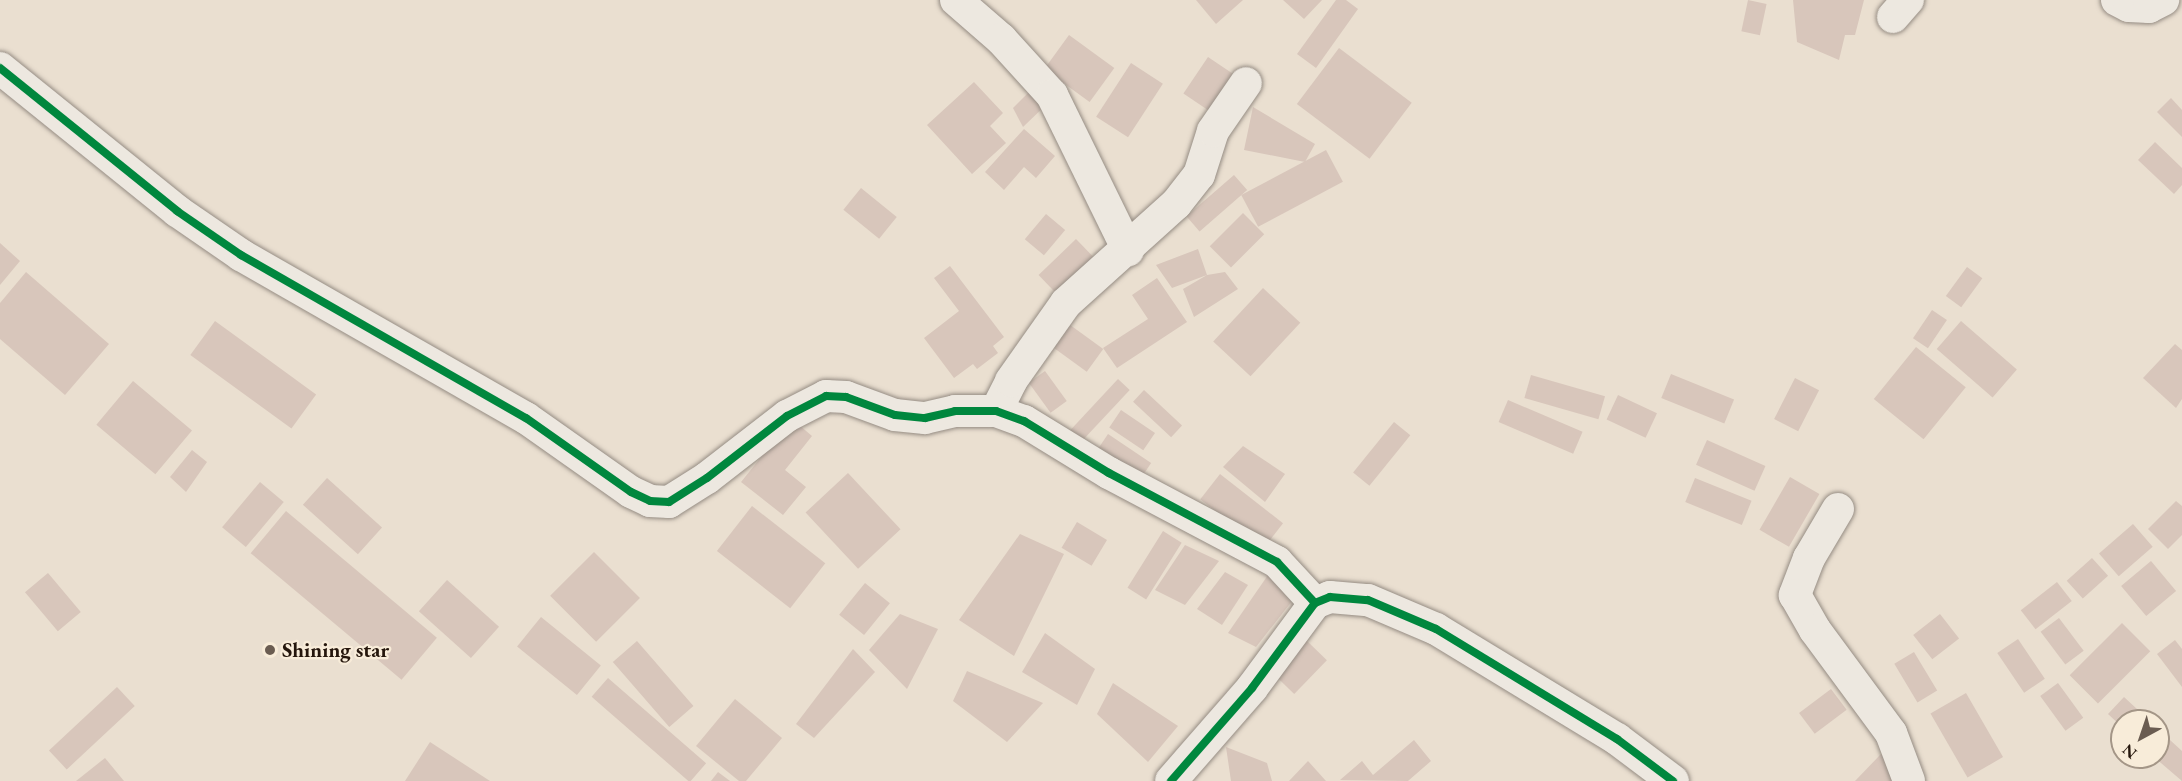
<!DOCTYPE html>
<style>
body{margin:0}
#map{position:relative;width:2182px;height:781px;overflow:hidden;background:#eadfd0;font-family:"EB Garamond",serif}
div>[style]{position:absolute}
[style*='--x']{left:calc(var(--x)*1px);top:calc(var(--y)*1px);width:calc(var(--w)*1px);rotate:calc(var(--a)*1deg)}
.building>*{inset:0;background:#d8c6bb;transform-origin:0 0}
.roads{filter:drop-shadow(0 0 2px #958c83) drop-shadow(0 0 2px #958c83)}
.minor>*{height:32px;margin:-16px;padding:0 16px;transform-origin:16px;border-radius:16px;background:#ede8e0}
.cycleway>*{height:8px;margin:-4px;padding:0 4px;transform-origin:4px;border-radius:4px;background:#00873e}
.dots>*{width:16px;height:16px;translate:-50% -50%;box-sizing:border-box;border:3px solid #f8ecd9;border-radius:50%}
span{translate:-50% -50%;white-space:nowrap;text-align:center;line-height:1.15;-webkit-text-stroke:4.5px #f8ecd9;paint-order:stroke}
.poi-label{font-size:21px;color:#25160c;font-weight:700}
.left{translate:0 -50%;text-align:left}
.north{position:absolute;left:2110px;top:709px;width:60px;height:60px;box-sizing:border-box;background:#f8ecd9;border:2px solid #a49687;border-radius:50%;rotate:220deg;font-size:16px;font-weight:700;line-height:24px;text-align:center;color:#25160c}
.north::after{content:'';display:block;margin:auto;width:21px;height:27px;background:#6a5c51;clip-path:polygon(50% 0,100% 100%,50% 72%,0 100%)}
</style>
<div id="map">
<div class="building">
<div style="clip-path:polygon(1196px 0,1243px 0,1216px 24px)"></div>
<div style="clip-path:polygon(1283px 0,1322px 0,1304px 19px)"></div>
<div style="clip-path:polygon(1336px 0,1346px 0,1358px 9px,1316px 68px,1297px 54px)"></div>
<div style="left:1748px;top:0;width:19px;height:32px;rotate:12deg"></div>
<div style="clip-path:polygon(1793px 0,1864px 0,1855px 35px,1845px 35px,1839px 60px,1797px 42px)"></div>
<div style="left:1069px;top:35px;width:56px;height:42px;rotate:36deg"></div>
<div style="left:1339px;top:48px;width:91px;height:70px;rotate:37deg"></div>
<div style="left:1208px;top:57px;width:30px;height:44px;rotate:34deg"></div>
<div style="left:1131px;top:63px;width:38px;height:64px;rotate:33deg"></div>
<div style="clip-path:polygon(974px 82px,1003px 113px,990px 126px,1006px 143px,972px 174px,927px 125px)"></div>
<div style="clip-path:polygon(1036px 85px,1048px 103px,1023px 127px,1013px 108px)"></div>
<div style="clip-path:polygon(2171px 98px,2182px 110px,2182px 137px,2157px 112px)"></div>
<div style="clip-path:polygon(1253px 107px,1315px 144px,1305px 162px,1244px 150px)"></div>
<div style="clip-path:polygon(1024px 129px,1055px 156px,1036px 178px,1024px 167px,1004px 190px,985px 172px)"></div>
<div style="clip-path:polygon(2155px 142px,2182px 168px,2182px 185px,2174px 194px,2138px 160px)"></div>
<div style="left:1326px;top:150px;width:36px;height:96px;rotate:62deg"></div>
<div style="left:1234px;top:175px;width:20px;height:63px;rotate:49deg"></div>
<div style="left:861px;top:188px;width:46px;height:28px;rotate:39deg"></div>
<div style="left:1243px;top:213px;width:30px;height:47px;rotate:45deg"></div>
<div style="left:1046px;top:214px;width:25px;height:33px;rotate:40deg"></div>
<div style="left:1076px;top:239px;width:28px;height:52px;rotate:46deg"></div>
<div style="clip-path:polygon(0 243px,20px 261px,0 285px)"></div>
<div style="clip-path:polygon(1198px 249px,1207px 275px,1225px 272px,1238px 289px,1194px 317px,1183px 289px,1207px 275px,1172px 288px,1156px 265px)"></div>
<div style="clip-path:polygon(950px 266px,1004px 337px,993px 346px,998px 353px,977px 369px,973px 364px,954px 378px,924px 338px,959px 311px,934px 278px)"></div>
<div style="left:1967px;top:267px;width:19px;height:36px;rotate:36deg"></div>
<div style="clip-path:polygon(26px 272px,109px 344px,65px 395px,0 339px,0 303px)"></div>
<div style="clip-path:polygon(1157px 278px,1187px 322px,1117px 368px,1103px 348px,1148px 319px,1132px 295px)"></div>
<div style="left:1263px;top:288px;width:51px;height:73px;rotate:43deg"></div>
<div style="left:1932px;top:310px;width:18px;height:34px;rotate:34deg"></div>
<div style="left:215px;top:321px;width:125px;height:42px;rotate:36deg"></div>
<div style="left:1961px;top:321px;width:74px;height:37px;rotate:41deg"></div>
<div style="left:1066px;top:322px;width:46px;height:28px;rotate:36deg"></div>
<div style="clip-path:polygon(2175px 344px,2182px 350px,2182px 399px,2176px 408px,2143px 378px)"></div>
<div style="left:1916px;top:347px;width:64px;height:67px;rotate:39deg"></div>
<div style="left:1045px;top:371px;width:37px;height:20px;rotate:54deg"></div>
<div style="left:1671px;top:374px;width:68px;height:26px;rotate:22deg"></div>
<div style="left:1531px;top:375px;width:77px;height:24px;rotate:16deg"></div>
<div style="left:1795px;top:378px;width:27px;height:46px;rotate:27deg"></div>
<div style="left:1118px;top:379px;width:16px;height:71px;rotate:43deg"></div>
<div style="left:133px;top:381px;width:77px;height:57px;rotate:40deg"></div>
<div style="left:1144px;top:390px;width:52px;height:16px;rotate:43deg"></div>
<div style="left:1618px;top:395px;width:43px;height:27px;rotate:25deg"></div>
<div style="left:1508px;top:400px;width:81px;height:24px;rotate:23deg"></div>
<div style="left:1121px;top:410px;width:41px;height:21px;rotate:34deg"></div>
<div style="clip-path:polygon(792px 419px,812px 436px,785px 470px,806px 487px,783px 515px,741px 482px)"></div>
<div style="left:1394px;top:422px;width:21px;height:65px;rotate:39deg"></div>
<div style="left:1108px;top:434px;width:52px;height:18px;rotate:34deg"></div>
<div style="left:1707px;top:440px;width:64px;height:27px;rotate:24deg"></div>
<div style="clip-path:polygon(1243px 446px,1285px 474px,1265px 502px,1223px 467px)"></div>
<div style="clip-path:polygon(192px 450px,207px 462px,186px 492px,170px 477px)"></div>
<div style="left:848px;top:473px;width:77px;height:58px;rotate:47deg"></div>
<div style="left:1220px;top:474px;width:80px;height:32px;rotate:38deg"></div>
<div style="left:1790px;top:477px;width:34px;height:61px;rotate:30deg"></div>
<div style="left:327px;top:478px;width:74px;height:36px;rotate:42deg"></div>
<div style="left:1695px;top:478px;width:61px;height:26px;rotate:22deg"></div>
<div style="left:260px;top:482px;width:31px;height:59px;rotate:40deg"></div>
<div style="clip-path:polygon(2176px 501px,2182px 506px,2182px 535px,2168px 549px,2148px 529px)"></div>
<div style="left:752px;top:506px;width:93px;height:57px;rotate:38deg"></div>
<div style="left:286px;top:511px;width:197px;height:55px;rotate:40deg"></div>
<div style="left:1077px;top:522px;width:35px;height:30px;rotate:31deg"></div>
<div style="left:2133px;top:524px;width:30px;height:45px;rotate:49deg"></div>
<div style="left:1163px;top:531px;width:22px;height:67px;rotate:32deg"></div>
<div style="clip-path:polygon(1020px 534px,1064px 554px,1014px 656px,959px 620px)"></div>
<div style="clip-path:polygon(1185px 545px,1219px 561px,1185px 605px,1155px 590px)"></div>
<div style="left:594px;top:552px;width:65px;height:62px;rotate:45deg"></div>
<div style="left:2092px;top:558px;width:24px;height:34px;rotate:48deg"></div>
<div style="left:2151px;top:561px;width:39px;height:39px;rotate:50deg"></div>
<div style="clip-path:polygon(1225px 572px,1248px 585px,1222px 625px,1197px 609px)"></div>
<div style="left:48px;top:573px;width:51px;height:30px;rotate:50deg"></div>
<div style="clip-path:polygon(1268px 575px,1296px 596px,1256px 647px,1228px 633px)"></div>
<div style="left:447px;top:580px;width:70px;height:42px;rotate:42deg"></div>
<div style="left:2057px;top:582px;width:24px;height:46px;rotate:52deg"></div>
<div style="left:865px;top:583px;width:32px;height:41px;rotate:39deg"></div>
<div style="clip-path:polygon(900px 614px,938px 629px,907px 689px,869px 650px)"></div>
<div style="left:1940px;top:614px;width:31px;height:34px;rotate:52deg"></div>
<div style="left:541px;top:617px;width:77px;height:38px;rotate:39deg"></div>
<div style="left:2059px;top:618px;width:41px;height:23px;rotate:53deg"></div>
<div style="left:2122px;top:623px;width:40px;height:74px;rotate:45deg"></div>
<div style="clip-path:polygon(1045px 633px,1095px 669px,1077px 705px,1022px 672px)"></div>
<div style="left:2018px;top:639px;width:48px;height:25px;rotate:56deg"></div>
<div style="left:1306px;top:640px;width:29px;height:47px;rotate:44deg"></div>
<div style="clip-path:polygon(2175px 640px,2182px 649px,2182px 687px,2157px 654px)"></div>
<div style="left:637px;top:641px;width:86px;height:32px;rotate:49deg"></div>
<div style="clip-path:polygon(853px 649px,875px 672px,814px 738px,796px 724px)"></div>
<div style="left:1914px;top:652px;width:45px;height:23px;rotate:59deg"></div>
<div style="clip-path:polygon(967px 671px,1043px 703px,1007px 742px,953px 701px)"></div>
<div style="left:608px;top:678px;width:130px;height:25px;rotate:41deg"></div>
<div style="clip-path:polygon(1113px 683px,1178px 726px,1148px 762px,1097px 714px)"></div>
<div style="left:2058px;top:683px;width:43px;height:22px;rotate:54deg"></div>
<div style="left:117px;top:687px;width:26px;height:93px;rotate:47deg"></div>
<div style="left:1831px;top:689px;width:26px;height:40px;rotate:53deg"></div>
<div style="left:1966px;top:693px;width:74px;height:41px;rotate:60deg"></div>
<div style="clip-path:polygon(2124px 697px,2150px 721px,2122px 721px,2122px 727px,2108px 714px)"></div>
<div style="clip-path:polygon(735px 699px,782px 738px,746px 781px,739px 781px,696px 746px)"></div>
<div style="clip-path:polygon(2158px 729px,2182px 751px,2182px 781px,2154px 757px,2158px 757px)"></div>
<div style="clip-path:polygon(1414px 740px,1431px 761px,1408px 781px,1340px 780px,1362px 761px,1373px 775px)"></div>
<div style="clip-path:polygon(430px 742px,490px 781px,405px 781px)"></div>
<div style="clip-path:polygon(1226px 747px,1267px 763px,1272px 781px,1231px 781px)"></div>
<div style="clip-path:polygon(1881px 754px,1900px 774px,1892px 781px,1855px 781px)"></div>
<div style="clip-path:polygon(105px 758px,124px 781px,76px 781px)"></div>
<div style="clip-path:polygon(1308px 761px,1326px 781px,1289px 781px)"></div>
<div style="clip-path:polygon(718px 772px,730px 781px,711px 781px)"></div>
</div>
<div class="roads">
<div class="minor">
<div style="--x:956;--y:0;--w:60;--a:40.9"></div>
<div style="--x:1001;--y:39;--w:76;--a:47.7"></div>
<div style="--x:1052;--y:95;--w:173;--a:63.9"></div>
<div style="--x:2117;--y:0;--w:13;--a:27"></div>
<div style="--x:2129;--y:6;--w:20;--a:3"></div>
<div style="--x:2149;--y:7;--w:16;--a:-27"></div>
<div style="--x:1893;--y:17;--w:23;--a:-49"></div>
<div style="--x:0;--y:68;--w:228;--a:38.9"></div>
<div style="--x:177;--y:211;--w:78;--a:34.5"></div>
<div style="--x:241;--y:255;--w:328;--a:29.8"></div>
<div style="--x:526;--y:418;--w:128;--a:35.2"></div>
<div style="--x:631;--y:492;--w:21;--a:25"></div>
<div style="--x:650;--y:501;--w:19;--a:3"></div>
<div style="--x:669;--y:502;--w:45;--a:-32.3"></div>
<div style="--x:707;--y:478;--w:101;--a:-37.8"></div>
<div style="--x:787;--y:416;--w:44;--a:-27.1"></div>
<div style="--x:826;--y:396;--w:20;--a:3"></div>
<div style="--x:846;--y:397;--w:52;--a:20.2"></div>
<div style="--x:895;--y:415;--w:30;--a:6"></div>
<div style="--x:925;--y:418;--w:31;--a:-13"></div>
<div style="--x:955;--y:411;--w:41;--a:0"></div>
<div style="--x:996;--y:411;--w:30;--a:20"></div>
<div style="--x:1024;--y:421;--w:100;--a:31.5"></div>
<div style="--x:1109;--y:473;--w:190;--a:27.9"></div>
<div style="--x:1277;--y:562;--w:56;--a:47.2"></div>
<div style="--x:996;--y:411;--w:34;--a:-63"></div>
<div style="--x:1011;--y:381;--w:95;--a:-54.8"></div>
<div style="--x:1066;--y:303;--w:148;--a:-42"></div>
<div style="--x:1176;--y:204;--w:37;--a:-52"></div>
<div style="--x:1199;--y:175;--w:46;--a:-72.3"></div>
<div style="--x:1213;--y:131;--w:58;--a:-55.5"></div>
<div style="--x:1838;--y:509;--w:57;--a:120.6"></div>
<div style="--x:1809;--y:558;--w:40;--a:111"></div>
<div style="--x:1795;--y:595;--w:40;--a:60.3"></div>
<div style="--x:1815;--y:630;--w:128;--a:53.6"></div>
<div style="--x:1891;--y:733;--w:51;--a:69.4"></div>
<div style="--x:1171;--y:781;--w:123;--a:-48.9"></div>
<div style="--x:1252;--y:688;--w:106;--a:-53.5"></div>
<div style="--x:1315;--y:603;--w:16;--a:-22"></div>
<div style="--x:1330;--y:597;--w:38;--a:5"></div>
<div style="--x:1368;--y:600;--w:74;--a:23.1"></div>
<div style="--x:1436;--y:629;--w:212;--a:31.3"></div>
<div style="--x:1617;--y:739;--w:70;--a:36.9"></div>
</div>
</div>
<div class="cycleway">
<div style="--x:0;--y:68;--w:228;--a:38.9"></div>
<div style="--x:177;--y:211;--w:78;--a:34.5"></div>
<div style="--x:241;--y:255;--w:328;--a:29.8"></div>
<div style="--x:526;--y:418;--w:128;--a:35.2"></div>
<div style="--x:631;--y:492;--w:21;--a:25"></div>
<div style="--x:650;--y:501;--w:19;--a:3"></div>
<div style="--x:669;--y:502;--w:45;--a:-32.3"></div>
<div style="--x:707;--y:478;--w:101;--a:-37.8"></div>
<div style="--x:787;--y:416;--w:44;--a:-27.1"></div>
<div style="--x:826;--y:396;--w:20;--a:3"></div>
<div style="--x:846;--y:397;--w:52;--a:20.2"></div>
<div style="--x:895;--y:415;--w:30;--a:6"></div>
<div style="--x:925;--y:418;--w:31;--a:-13"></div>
<div style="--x:955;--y:411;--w:41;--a:0"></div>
<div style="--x:996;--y:411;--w:30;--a:20"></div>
<div style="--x:1024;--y:421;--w:100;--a:31.5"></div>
<div style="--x:1109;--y:473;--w:190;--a:27.9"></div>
<div style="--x:1277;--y:562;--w:56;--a:47.2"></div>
<div style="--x:1171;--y:781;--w:123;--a:-48.9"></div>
<div style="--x:1252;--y:688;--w:106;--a:-53.5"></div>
<div style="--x:1315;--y:603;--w:16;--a:-22"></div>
<div style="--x:1330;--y:597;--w:38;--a:5"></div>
<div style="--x:1368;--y:600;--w:74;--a:23.1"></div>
<div style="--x:1436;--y:629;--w:212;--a:31.3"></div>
<div style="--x:1617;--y:739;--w:70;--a:36.9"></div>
</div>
<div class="dots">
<div style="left:270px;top:650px;background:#6a5c51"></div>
</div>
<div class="poi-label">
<span class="left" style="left:282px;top:650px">Shining star</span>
</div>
<div class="north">N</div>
</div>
